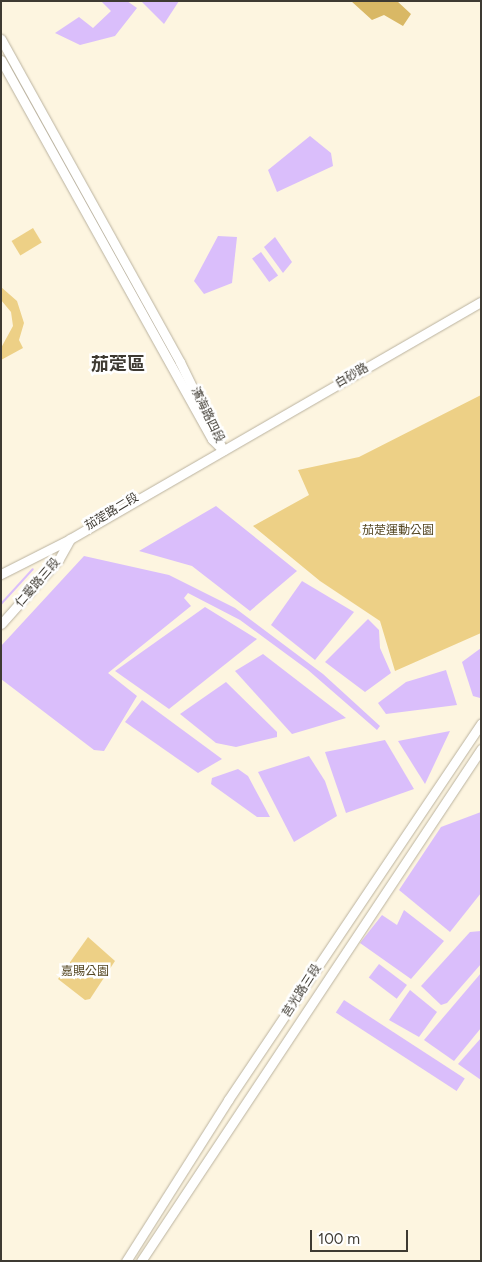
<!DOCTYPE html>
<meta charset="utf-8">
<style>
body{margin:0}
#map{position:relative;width:482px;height:1262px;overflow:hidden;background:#fdf5e0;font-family:Figtree,"Noto Sans TC",sans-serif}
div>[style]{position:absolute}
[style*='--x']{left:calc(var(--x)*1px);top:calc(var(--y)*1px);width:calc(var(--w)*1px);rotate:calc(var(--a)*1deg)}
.green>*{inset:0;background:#edd086;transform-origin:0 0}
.forest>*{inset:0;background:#d9b865}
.water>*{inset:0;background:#dabefb;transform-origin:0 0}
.stream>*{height:2px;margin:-1px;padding:0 1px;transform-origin:1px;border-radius:1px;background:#dabefb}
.roads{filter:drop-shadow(0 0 1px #bab29f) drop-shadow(0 0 1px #bab29f)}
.tertiary>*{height:9px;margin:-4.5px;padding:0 4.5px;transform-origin:4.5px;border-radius:4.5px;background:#fff}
span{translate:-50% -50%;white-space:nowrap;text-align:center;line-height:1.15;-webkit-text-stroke:5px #fff;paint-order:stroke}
.street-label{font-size:12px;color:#3e3a32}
.park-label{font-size:12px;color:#544622}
.district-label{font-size:18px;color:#3e3a32;font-weight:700}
.frame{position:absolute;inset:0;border:2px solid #3e3a32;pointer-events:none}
.scale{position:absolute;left:310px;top:1230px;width:98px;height:22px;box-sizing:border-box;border:2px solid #3e3a32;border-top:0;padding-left:6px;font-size:15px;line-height:18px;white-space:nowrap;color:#3e3a32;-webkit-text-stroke:4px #fff;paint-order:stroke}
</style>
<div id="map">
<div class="green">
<div style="left:33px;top:228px;width:17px;height:25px;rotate:59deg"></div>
<div style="clip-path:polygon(1px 287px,17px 301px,24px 323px,19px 340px,23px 348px,1px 360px,1px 348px,13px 326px,11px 312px,1px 300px)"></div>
<div style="clip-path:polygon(481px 395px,481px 633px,395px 671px,380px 621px,320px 581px,253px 526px,309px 495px,298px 470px,359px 457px)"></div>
<div style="clip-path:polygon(88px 937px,115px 961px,90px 999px,85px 1000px,58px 979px)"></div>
</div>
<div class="forest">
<div style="clip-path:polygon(351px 1px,397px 1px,411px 14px,403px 26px,384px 15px,372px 20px)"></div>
</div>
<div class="water">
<div style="clip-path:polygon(101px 1px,127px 1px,137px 8px,115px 36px,80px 45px,55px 33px,79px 17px,93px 28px,111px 11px)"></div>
<div style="clip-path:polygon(141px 1px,179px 1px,164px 24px)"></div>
<div style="clip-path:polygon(310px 136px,331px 153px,333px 166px,277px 192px,268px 170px)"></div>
<div style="clip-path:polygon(218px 236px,237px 237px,232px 283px,204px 294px,194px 281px)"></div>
<div style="clip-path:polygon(275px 237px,292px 262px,283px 273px,264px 247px)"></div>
<div style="left:261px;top:252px;width:29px;height:11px;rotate:54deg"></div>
<div style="clip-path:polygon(216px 506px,297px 571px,250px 611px,192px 566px,139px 551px)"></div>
<div style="clip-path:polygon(84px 556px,169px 575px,235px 608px,323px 674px,380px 726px,377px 730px,308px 670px,240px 620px,188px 593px,184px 598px,191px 606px,108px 673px,137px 696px,104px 751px,94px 750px,1px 679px,1px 646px)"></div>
<div style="clip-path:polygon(302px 581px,354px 612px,315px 660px,271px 625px)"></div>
<div style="clip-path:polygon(205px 607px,257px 639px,169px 709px,115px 671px)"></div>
<div style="clip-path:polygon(368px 619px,379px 630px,380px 648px,391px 673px,365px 692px,325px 662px)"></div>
<div style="clip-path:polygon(481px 648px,481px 697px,480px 698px,473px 696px,462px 662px)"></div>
<div style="clip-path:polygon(263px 654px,346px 718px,292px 734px,235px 671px)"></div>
<div style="clip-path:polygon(446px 670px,457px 705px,386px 714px,378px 703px,406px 682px)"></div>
<div style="clip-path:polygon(226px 682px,277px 732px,277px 737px,236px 747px,216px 743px,180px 714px)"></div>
<div style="clip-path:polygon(142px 700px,222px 759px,198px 773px,125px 722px)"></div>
<div style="clip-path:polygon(450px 731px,425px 784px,398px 741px)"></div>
<div style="clip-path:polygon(385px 740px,414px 789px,346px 813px,325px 752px)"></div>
<div style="clip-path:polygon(309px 756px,325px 781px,337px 816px,294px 842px,258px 772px)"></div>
<div style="clip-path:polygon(238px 769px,248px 776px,270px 817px,257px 817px,211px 784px,212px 778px)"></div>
<div style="clip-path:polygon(481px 812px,481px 893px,450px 932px,399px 890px,441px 827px)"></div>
<div style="clip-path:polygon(404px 910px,444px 941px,411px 979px,360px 943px,382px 915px,397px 925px)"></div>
<div style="clip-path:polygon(481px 931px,481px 964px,447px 1003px,441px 1005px,421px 986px,470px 932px)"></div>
<div style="left:379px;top:964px;width:35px;height:17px;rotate:37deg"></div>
<div style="clip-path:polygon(481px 973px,481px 1028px,454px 1061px,424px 1040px)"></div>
<div style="clip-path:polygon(410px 990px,437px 1012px,419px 1037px,389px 1020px)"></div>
<div style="left:344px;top:1000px;width:144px;height:15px;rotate:33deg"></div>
<div style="clip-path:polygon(481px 1038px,481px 1080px,458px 1064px)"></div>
</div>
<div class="stream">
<div style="--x:1;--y:604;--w:47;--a:-47.6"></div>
</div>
<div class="roads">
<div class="tertiary">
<div style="--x:1;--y:39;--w:369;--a:61"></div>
<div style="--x:180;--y:362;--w:98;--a:64"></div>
<div style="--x:1;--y:60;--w:434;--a:60.9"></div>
<div style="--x:212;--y:439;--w:16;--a:45"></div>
<div style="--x:1;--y:574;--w:77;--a:-26.9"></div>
<div style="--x:70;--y:539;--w:474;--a:-30"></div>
<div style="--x:1;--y:624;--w:87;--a:-48.3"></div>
<div style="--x:59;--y:559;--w:23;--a:-61"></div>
<div style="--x:126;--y:1261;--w:191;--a:-57.6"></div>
<div style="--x:228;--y:1100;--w:454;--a:-56.1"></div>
<div style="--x:141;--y:1261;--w:615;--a:-56.41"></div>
</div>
</div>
<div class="street-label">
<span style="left:352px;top:376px;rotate:-30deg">白砂路</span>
<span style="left:207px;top:415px;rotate:64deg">濱海路四段</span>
<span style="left:112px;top:512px;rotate:-31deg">茄萣路二段</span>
<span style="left:38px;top:583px;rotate:-49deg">仁愛路三段</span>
<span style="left:302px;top:991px;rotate:-57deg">莒光路三段</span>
</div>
<div class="park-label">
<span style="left:398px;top:531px">茄萣運動公園</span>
<span style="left:85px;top:972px">嘉賜公園</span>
</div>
<div class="district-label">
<span style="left:118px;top:364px">茄萣區</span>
</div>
<div class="frame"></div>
<div class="scale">100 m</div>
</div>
